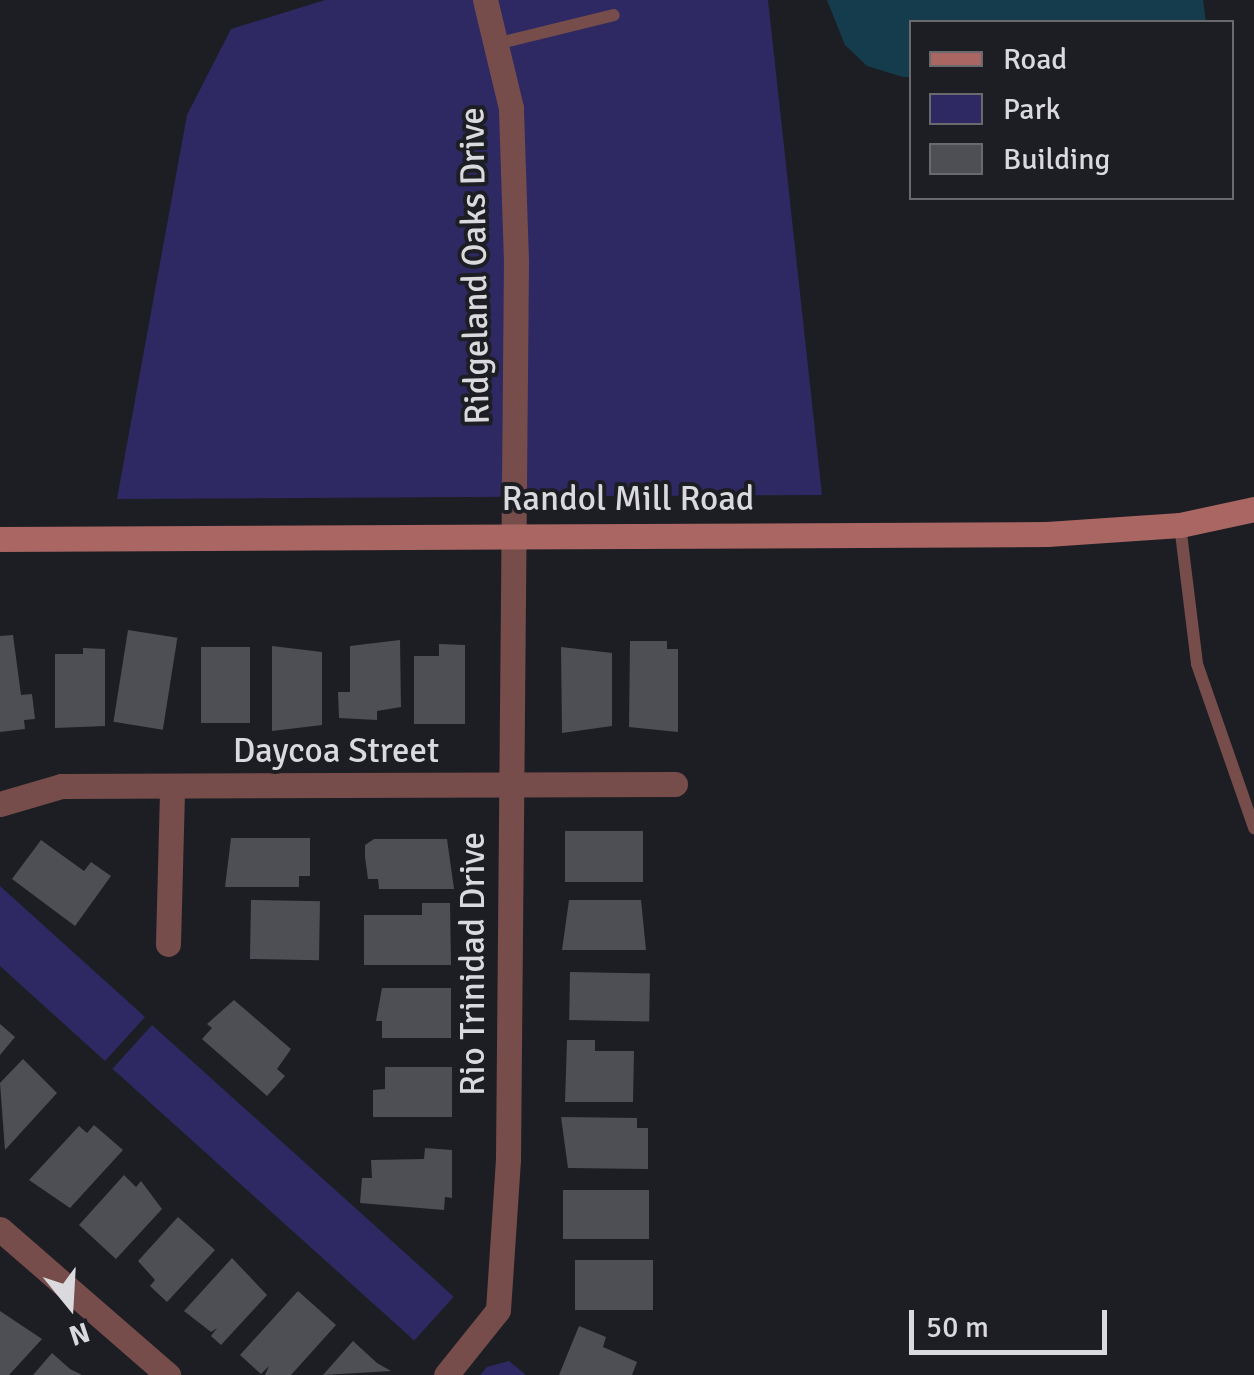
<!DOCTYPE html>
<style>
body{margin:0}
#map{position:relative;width:1254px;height:1375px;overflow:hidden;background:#1d1e23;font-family:Signika,sans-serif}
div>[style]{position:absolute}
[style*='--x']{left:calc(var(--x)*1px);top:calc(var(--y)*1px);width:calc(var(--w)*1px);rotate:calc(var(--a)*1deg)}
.green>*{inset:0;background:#2f2963;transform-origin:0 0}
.water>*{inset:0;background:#153c4c}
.building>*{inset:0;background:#4e4f55;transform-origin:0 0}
.service>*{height:12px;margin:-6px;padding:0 6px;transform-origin:6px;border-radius:6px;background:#774d4b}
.minor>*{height:25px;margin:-12.5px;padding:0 12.5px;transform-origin:12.5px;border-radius:12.5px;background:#774d4b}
.secondary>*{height:25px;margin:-12.5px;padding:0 12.5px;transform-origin:12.5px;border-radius:12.5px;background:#a96663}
span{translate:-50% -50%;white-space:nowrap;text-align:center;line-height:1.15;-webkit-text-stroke:8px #1d1e23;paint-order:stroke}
.street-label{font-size:35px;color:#dadade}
.legend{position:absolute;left:909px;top:20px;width:325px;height:180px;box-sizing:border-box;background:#1d1e23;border:2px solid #69696e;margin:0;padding:12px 18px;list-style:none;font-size:30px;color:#dadade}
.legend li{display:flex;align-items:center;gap:20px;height:50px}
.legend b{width:50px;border:2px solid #69696e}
.north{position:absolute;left:20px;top:1255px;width:100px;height:100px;-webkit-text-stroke:8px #1d1e23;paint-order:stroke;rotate:162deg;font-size:28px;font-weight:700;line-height:40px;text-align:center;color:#dadade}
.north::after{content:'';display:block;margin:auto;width:35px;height:45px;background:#dadade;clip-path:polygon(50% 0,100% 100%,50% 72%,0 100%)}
.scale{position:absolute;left:909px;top:1310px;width:198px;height:45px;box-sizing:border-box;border:5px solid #dadade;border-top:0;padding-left:12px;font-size:30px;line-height:35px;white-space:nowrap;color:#dadade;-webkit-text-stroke:8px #1d1e23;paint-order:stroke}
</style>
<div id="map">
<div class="green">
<div style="clip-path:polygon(325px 0,768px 0,822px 495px,117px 499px,187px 115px,231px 29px)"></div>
<div style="clip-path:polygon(0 886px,145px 1017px,105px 1061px,0 966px)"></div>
<div style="left:152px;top:1025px;width:406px;height:59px;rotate:42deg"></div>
<div style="clip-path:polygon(509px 1361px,526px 1375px,480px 1375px,487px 1367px)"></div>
</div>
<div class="water">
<div style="clip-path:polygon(827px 0,1203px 0,1206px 22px,912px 22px,911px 77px,903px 77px,867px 66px,845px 45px)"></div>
</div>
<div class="building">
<div style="left:128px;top:630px;width:50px;height:93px;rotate:9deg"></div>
<div style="clip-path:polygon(13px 635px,21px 695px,32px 694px,35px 719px,24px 720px,25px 729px,0 732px,0 636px)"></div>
<div style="clip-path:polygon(400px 640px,401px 707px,377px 711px,377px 720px,339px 718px,338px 692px,350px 692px,350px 646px)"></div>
<div style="clip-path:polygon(630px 641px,667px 641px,667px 649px,678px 649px,678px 732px,629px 727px)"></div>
<div style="clip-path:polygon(439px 644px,465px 645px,465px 724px,414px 724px,414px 656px,439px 656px)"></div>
<div style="clip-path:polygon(272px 646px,322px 652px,322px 725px,272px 731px)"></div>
<div style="left:201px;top:647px;width:49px;height:76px"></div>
<div style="clip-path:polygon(561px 647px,612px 653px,612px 726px,562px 733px)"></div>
<div style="clip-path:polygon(83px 648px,105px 649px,105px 726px,55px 728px,55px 654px,83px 654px)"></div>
<div style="left:565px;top:831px;width:78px;height:51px"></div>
<div style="clip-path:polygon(231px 838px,310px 838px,310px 876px,299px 876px,299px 887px,225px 887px)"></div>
<div style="clip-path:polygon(374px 839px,447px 839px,454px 889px,379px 889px,378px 879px,368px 879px,365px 857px,365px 845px)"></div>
<div style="clip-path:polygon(41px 840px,84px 871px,91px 862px,111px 876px,75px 926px,12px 879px)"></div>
<div style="left:251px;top:900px;width:69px;height:59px;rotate:1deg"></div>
<div style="clip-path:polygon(569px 900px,641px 900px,646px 950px,562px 950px)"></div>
<div style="clip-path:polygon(422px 903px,450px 903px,451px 965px,364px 965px,364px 915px,422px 915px)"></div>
<div style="left:570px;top:972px;width:80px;height:48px;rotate:1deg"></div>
<div style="clip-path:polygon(382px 988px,451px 988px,451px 1038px,382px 1038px,382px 1021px,376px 1021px)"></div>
<div style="clip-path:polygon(234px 1000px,291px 1049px,277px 1069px,285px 1076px,267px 1096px,202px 1039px,212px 1028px,207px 1024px)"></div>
<div style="clip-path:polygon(0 1024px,15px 1037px,0 1055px)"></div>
<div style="clip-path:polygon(567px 1040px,595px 1040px,595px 1051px,634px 1051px,633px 1102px,565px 1102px)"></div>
<div style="clip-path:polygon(23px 1059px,57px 1093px,5px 1150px,0 1083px)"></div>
<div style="clip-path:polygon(385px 1067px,452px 1067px,452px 1117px,373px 1117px,373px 1090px,385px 1089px)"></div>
<div style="clip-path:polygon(561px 1117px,637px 1118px,637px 1128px,648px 1128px,648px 1169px,568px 1168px)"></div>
<div style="clip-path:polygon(94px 1125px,123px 1150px,70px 1208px,29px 1180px,79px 1126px,87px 1133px)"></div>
<div style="clip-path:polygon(425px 1148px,452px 1150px,452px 1198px,445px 1197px,444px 1210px,360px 1203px,362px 1178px,372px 1178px,371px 1160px,424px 1159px)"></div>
<div style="clip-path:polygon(124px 1175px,136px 1187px,141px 1181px,162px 1209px,116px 1259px,79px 1225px)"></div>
<div style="left:563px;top:1190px;width:86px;height:49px"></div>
<div style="clip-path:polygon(178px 1217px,215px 1250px,167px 1302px,150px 1286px,155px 1280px,138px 1261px)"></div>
<div style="clip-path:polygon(232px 1258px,267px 1295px,221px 1345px,211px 1336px,217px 1328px,211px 1332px,184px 1311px)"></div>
<div style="left:575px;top:1260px;width:78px;height:50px"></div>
<div style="clip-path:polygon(298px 1291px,336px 1325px,291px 1375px,265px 1375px,269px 1366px,261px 1374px,240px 1355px)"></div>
<div style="clip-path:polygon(0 1311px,42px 1339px,9px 1375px,0 1375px)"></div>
<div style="clip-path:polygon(579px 1326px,606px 1337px,603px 1347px,637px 1362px,632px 1375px,559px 1375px)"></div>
<div style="clip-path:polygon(353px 1341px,377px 1363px,391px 1371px,323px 1375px)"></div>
<div style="clip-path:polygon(52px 1353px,70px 1369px,82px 1375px,33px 1375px)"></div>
</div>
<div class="service">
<div style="--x:500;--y:43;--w:117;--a:-13.8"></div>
<div style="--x:1180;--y:525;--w:140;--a:83"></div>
<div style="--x:1197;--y:664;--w:174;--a:70.8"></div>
</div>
<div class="minor">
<div style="--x:0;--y:804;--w:64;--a:-16.4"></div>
<div style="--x:61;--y:786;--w:614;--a:-0.19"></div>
<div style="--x:168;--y:944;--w:158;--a:-88.5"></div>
<div style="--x:0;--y:1229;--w:223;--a:41"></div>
<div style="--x:446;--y:1375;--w:83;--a:-51.3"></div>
<div style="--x:498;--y:1310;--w:151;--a:-86.2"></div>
<div style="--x:508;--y:1159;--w:898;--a:-89.49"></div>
<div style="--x:516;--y:261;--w:153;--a:-91.9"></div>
<div style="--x:511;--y:108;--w:111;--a:-103.5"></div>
</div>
<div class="secondary">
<div style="--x:0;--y:539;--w:1047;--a:-0.27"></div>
<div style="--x:1047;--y:534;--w:133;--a:-3.9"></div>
<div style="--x:1180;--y:525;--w:76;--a:-12.2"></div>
</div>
<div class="street-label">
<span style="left:475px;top:266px;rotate:-91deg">Ridgeland Oaks Drive</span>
<span style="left:628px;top:499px">Randol Mill Road</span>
<span style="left:336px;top:751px">Daycoa Street</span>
<span style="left:473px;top:964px;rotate:-90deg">Rio Trinidad Drive</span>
</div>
<ul class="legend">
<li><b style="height:12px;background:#a96663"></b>Road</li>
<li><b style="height:28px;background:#2f2963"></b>Park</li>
<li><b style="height:28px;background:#4e4f55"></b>Building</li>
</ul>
<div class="north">N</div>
<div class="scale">50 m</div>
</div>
